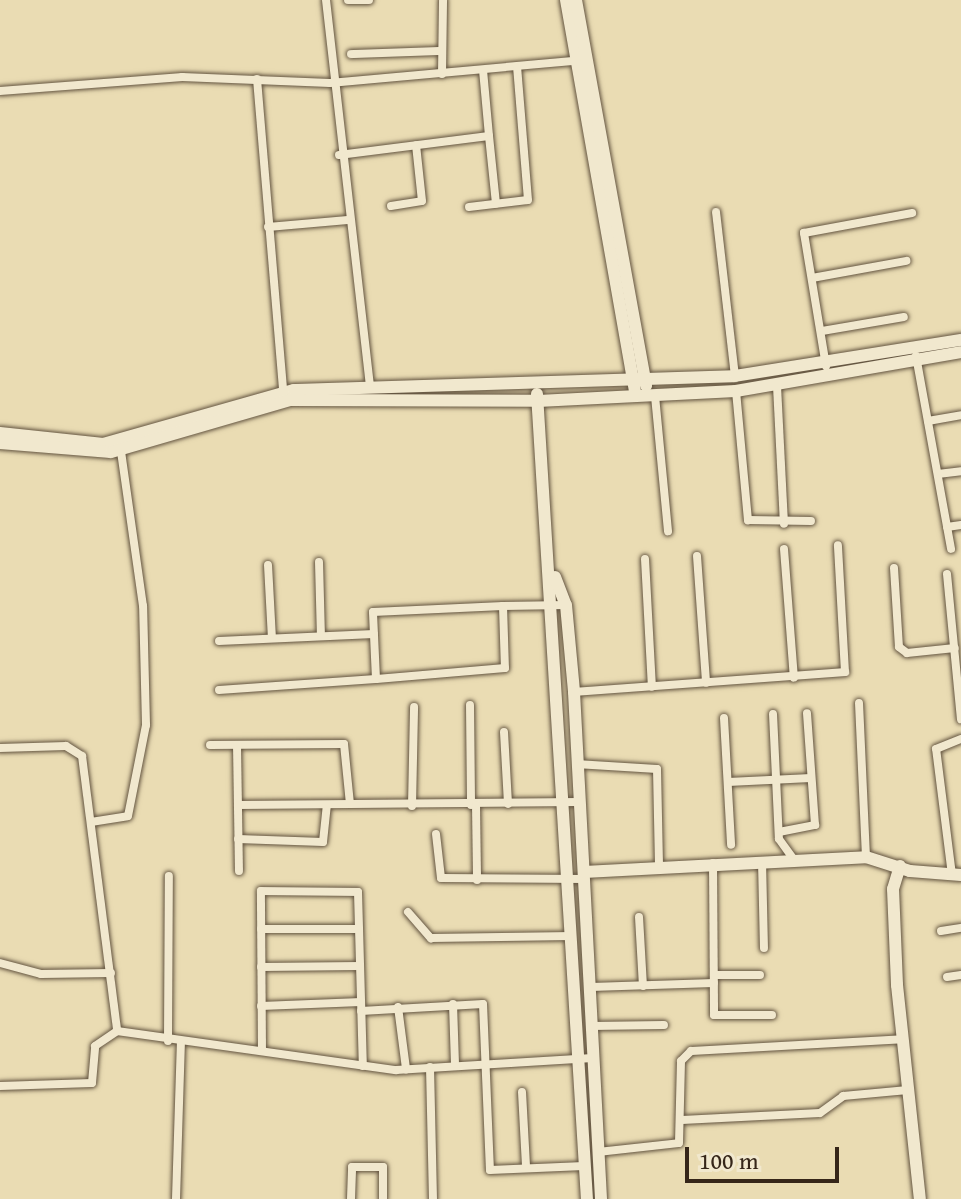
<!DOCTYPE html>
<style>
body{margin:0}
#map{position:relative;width:961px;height:1199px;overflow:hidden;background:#eadcb3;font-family:"Gentium Book Plus",serif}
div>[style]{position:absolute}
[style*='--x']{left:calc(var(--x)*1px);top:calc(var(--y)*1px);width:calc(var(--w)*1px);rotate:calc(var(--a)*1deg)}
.roads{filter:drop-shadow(0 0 2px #635440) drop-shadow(0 0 2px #635440)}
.street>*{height:8px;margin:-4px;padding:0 4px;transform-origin:4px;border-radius:4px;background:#f1e8ce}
.secondary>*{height:12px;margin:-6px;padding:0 6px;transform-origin:6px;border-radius:6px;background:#f1e8ce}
span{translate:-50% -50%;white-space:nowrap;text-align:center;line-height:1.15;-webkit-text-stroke:7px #f1e8ce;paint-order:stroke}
.scale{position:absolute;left:685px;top:1147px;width:154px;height:36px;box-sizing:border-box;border:4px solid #362619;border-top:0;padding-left:10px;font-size:24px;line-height:28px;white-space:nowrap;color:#362619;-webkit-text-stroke:6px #f1e8ce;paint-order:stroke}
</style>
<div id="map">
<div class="roads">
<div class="street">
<div style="--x:326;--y:0;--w:389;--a:83.5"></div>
<div style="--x:348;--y:0;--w:21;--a:0"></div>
<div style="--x:351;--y:54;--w:91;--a:-1.9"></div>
<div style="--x:483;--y:70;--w:66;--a:84.8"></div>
<div style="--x:442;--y:74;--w:74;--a:-89.2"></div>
<div style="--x:257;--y:79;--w:313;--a:85.2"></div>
<div style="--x:0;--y:91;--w:183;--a:-4.4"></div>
<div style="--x:182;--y:77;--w:148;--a:2.3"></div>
<div style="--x:330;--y:83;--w:252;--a:-5.2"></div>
<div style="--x:339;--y:155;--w:151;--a:-7.2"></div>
<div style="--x:489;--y:136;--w:68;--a:84.1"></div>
<div style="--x:391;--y:206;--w:31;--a:-9"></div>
<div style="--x:422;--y:201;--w:56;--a:-96.1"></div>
<div style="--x:469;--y:207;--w:59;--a:-6.8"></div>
<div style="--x:528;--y:200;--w:133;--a:-94.7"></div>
<div style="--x:716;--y:212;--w:165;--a:83.4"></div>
<div style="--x:268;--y:227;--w:80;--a:-5"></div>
<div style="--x:812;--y:278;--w:96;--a:-10.3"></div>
<div style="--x:822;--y:331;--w:83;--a:-9.7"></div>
<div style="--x:916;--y:356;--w:196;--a:79.7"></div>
<div style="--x:826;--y:366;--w:135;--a:-99.4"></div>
<div style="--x:804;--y:233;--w:110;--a:-10.5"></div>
<div style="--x:777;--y:386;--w:138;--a:87.1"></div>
<div style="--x:736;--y:391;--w:130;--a:84.7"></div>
<div style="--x:748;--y:520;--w:63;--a:0.9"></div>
<div style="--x:655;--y:396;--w:136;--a:84.5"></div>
<div style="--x:928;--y:421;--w:34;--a:-10"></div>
<div style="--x:938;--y:474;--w:23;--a:-7"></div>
<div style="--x:947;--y:527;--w:14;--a:-8"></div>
<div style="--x:784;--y:549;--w:129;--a:85.6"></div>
<div style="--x:697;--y:556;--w:127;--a:85.9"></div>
<div style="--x:645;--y:559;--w:128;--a:86.9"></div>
<div style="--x:319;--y:562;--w:74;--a:88.5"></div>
<div style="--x:268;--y:565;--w:73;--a:86.9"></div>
<div style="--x:894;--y:568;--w:79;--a:86.4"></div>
<div style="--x:899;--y:647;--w:10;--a:37"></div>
<div style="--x:907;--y:653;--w:48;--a:-5.9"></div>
<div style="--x:947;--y:574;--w:146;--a:84.5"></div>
<div style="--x:503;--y:606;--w:62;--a:88.2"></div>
<div style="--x:505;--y:668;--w:129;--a:175.1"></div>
<div style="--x:376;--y:679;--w:67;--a:-92.6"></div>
<div style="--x:373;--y:612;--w:130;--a:-2.6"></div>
<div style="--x:503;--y:606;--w:63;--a:-0.9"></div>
<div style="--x:219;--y:641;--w:155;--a:-2.6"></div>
<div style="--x:219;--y:690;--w:157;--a:-4"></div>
<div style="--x:574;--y:692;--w:272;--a:-4.2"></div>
<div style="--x:845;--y:672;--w:127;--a:-93.2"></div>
<div style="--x:859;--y:703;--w:154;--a:87.4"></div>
<div style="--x:470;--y:705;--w:100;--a:89.4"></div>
<div style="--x:773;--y:714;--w:125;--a:87.3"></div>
<div style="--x:779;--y:839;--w:26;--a:54"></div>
<div style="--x:724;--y:718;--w:127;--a:86.8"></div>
<div style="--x:504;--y:732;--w:72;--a:86.8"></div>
<div style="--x:210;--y:745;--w:134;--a:-0.4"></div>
<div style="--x:344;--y:744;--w:60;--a:84.3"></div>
<div style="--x:237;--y:745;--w:126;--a:89.1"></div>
<div style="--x:0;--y:748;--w:66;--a:-1.7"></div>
<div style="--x:66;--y:746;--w:19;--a:32"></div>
<div style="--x:82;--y:756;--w:277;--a:82.7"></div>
<div style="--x:117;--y:1031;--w:282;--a:8"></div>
<div style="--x:396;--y:1070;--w:197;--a:-3.5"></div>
<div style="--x:576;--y:764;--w:81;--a:3.5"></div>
<div style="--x:657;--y:769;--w:96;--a:88.8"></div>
<div style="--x:728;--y:782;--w:83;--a:-2.8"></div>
<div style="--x:238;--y:805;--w:340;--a:-0.5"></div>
<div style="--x:476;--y:805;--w:75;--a:89.2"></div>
<div style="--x:412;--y:806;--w:99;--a:-88.8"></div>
<div style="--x:91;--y:822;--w:37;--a:-9"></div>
<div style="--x:128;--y:816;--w:93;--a:-78.8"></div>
<div style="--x:146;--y:725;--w:119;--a:-91.4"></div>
<div style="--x:143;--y:606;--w:163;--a:-98.1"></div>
<div style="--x:779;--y:832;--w:37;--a:-11"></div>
<div style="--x:815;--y:825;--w:112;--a:-94.1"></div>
<div style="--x:436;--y:834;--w:44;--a:83.5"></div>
<div style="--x:441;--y:878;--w:143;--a:0.4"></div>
<div style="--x:238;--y:839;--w:85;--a:2"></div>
<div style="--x:323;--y:842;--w:37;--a:-84"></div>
<div style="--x:762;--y:861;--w:87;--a:88.7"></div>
<div style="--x:713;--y:863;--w:152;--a:89.6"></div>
<div style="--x:714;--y:1015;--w:58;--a:0"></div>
<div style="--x:952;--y:875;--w:127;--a:-97.2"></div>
<div style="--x:936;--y:749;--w:27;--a:-22"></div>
<div style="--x:408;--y:912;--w:35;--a:49"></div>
<div style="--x:431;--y:938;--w:141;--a:-0.8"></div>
<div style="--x:639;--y:917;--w:69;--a:86.7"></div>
<div style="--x:261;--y:929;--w:98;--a:0"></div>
<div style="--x:941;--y:931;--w:20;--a:-9"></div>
<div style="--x:0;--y:963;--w:42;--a:15"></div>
<div style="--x:41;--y:974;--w:70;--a:-0.8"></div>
<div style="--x:261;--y:967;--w:99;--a:-0.6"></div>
<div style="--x:714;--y:975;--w:46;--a:0"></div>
<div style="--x:947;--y:977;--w:14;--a:-8"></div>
<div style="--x:591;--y:987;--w:123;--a:-1.9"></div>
<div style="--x:453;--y:1004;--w:60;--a:88.1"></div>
<div style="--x:261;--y:1006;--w:100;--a:-2.3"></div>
<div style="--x:398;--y:1007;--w:63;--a:82.6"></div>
<div style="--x:361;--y:1011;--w:122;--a:-3.3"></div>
<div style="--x:483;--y:1004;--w:166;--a:87.6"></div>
<div style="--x:490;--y:1170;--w:94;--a:-2.4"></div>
<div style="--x:591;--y:1026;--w:73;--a:-0.8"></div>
<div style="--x:168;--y:1041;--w:165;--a:-89.7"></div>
<div style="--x:262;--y:1050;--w:159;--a:-90.4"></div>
<div style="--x:261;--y:891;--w:97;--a:0.6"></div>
<div style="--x:358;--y:892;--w:174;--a:88.4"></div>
<div style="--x:430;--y:1067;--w:132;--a:88.7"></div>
<div style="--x:0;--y:1086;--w:92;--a:-1.9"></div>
<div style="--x:92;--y:1083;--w:37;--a:-85"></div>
<div style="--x:95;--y:1046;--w:27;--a:-34"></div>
<div style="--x:522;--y:1092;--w:75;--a:86.9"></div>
<div style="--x:682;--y:1120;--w:138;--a:-2.9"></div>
<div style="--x:820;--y:1113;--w:29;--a:-36"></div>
<div style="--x:843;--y:1096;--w:65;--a:-5.3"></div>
<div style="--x:598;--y:1152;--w:81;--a:-6.3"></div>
<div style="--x:679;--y:1143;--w:82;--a:-88.6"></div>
<div style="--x:681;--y:1061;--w:14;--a:-45"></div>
<div style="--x:691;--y:1051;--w:212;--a:-3.2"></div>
<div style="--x:176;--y:1199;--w:156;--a:-88.2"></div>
<div style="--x:351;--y:1199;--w:32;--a:-88"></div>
<div style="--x:352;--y:1167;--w:31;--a:0"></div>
<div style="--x:383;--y:1167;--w:32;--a:90"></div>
</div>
<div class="secondary">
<div style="--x:566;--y:0;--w:396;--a:80"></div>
<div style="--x:576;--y:0;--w:392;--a:79.7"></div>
<div style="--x:537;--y:394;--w:807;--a:86.45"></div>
<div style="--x:0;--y:433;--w:104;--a:6.1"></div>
<div style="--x:103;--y:444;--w:198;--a:-15.8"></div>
<div style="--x:294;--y:390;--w:441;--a:-1.8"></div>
<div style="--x:735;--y:376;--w:229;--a:-9.1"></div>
<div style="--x:0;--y:443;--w:111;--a:4.6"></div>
<div style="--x:111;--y:452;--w:186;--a:-16.2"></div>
<div style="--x:290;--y:400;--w:248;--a:0.2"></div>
<div style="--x:538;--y:401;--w:198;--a:-2.9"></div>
<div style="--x:736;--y:391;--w:228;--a:-9.8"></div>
<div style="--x:555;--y:577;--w:30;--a:69"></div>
<div style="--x:566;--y:605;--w:87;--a:84.7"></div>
<div style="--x:574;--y:692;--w:508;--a:86.95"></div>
<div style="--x:900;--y:866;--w:24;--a:107"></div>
<div style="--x:893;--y:889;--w:96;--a:87.6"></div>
<div style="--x:897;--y:985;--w:215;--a:83.9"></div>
<div style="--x:584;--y:872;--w:282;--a:-3"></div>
<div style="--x:866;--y:857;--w:46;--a:17.7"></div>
<div style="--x:910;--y:871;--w:51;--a:4.5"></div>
</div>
</div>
<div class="scale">100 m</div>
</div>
